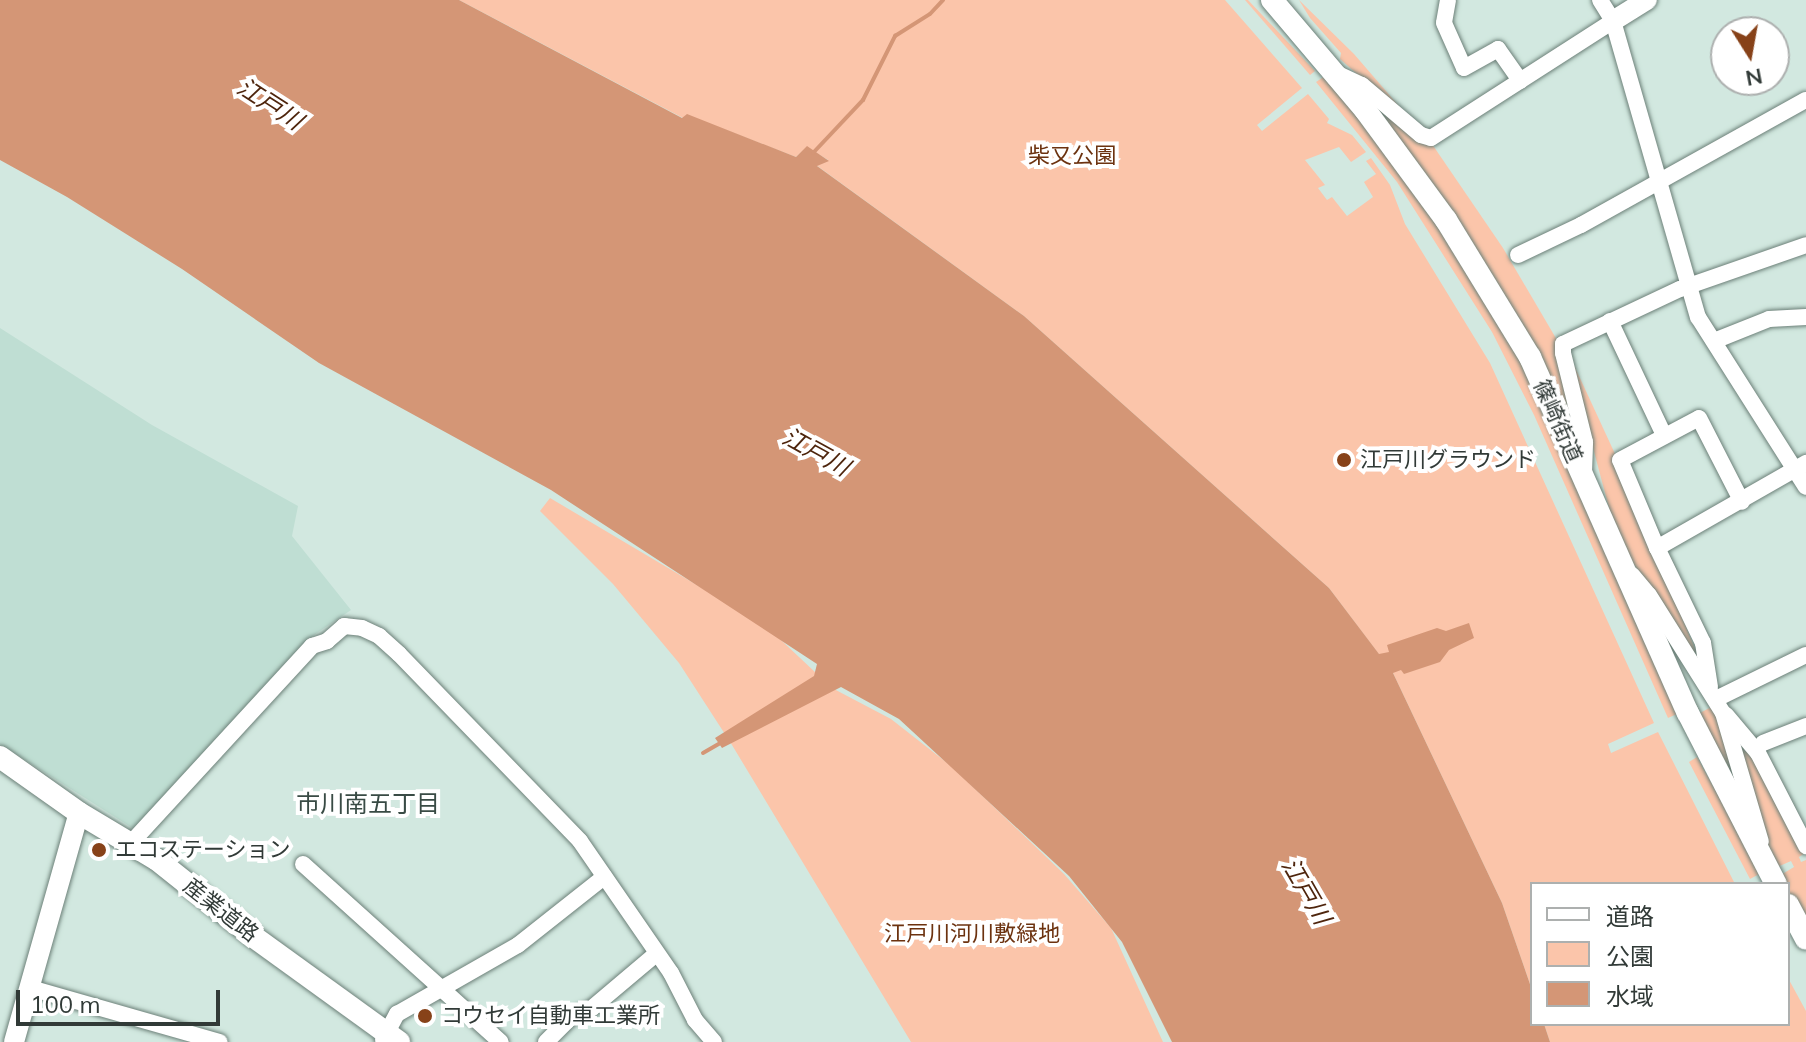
<!DOCTYPE html>
<meta charset="utf-8">
<style>
body{margin:0}
#map{position:relative;width:1806px;height:1042px;overflow:hidden;background:#d2e8e0;font-family:Mulish,"Noto Sans JP",sans-serif}
div>[style]{position:absolute}
[style*='--x']{left:calc(var(--x)*1px);top:calc(var(--y)*1px);width:calc(var(--w)*1px);rotate:calc(var(--a)*1deg)}
.built>*{inset:0;background:#bfded3}
.green>*{inset:0;background:#fbc5aa}
.water>*{inset:0;background:#d49676}
.stream>*{height:4px;margin:-2px;padding:0 2px;transform-origin:2px;border-radius:2px;background:#d49676}
.roads{filter:drop-shadow(0 0 2px #6c8078) drop-shadow(0 0 2px #6c8078)}
.minor>*{height:16px;margin:-8px;padding:0 8px;transform-origin:8px;border-radius:8px;background:#fff}
.tertiary>*{height:20px;margin:-10px;padding:0 10px;transform-origin:10px;border-radius:10px;background:#fff}
.secondary>*{height:22px;margin:-11px;padding:0 11px;transform-origin:11px;border-radius:11px;background:#fff}
.dots>*{width:22px;height:22px;translate:-50% -50%;box-sizing:border-box;border:4px solid #fff;border-radius:50%}
span{translate:-50% -50%;white-space:nowrap;text-align:center;line-height:1.15;-webkit-text-stroke:8px #fff;paint-order:stroke}
.park-label{font-size:22px;color:#6c320f}
.street-label{font-size:22px;color:#313a37}
.poi-label{font-size:22px;color:#313a37}
.left{translate:0 -50%;text-align:left}
.water-label{font-size:24px;color:#4e250d;font-style:italic}
.neighbourhood-label{font-size:24px;color:#394b45}
.legend{position:absolute;left:1530px;top:882px;width:260px;height:144px;box-sizing:border-box;background:#fff;border:2px solid #adb0af;margin:0;padding:10px 14px;list-style:none;font-size:24px;color:#313a37}
.legend li{display:flex;align-items:center;gap:16px;height:40px}
.legend b{width:40px;border:2px solid #adb0af}
.north{position:absolute;left:1710px;top:16px;width:80px;height:80px;box-sizing:border-box;background:#fff;border:2px solid #adb0af;border-radius:50%;rotate:169deg;font-size:22px;font-weight:700;line-height:32px;text-align:center;color:#313a37}
.north::after{content:'';display:block;margin:auto;width:28px;height:36px;background:#874219;clip-path:polygon(50% 0,100% 100%,50% 72%,0 100%)}
.scale{position:absolute;left:16px;top:990px;width:204px;height:36px;box-sizing:border-box;border:4px solid #313a37;border-top:0;padding-left:10px;font-size:24px;line-height:28px;white-space:nowrap;color:#313a37;-webkit-text-stroke:6px #fff;paint-order:stroke}
</style>
<div id="map">
<div class="built">
<div style="clip-path:polygon(0 328px,152px 425px,298px 506px,292px 536px,351px 610px,314px 635px,134px 829px,0 744px)"></div>
</div>
<div class="green">
<div style="clip-path:polygon(459px 0,1225px 0,1302px 88px,1257px 125px,1262px 131px,1308px 94px,1329px 119px,1327px 123px,1352px 135px,1366px 152px,1351px 162px,1339px 147px,1305px 160px,1325px 185px,1318px 188px,1327px 200px,1332px 197px,1347px 216px,1373px 197px,1364px 182px,1376px 174px,1366px 161px,1371px 158px,1390px 185px,1405px 224px,1490px 363px,1654px 723px,1608px 744px,1611px 753px,1658px 732px,1735px 884px,1532px 884px,1532px 990px,1502px 903px,1393px 673px,1329px 588px,1024px 316px,816px 165px,828px 160px,807px 147px,796px 157px,687px 115px,683px 118px)"></div>
<div style="clip-path:polygon(1245px 0,1248px 0,1315px 71px,1310px 75px)"></div>
<div style="clip-path:polygon(1299px 0,1354px 54px,1417px 127px,1340px 59px,1341px 53px,1310px 18px)"></div>
<div style="clip-path:polygon(1325px 76px,1422px 199px,1518px 355px,1679px 713px,1668px 718px,1534px 415px,1492px 332px,1397px 182px,1316px 82px)"></div>
<div style="clip-path:polygon(1356px 85px,1432px 144px,1503px 248px,1557px 340px,1579px 440px)"></div>
<div style="clip-path:polygon(1567px 350px,1616px 456px,1706px 676px,1617px 538px)"></div>
<div style="clip-path:polygon(550px 498px,766px 626px,832px 688px,891px 719px,951px 766px,1064px 874px,1111px 928px,1163px 1042px,911px 1042px,732px 745px,679px 663px,613px 584px,540px 511px)"></div>
<div style="clip-path:polygon(1713px 706px,1751px 817px,1700px 713px)"></div>
<div style="clip-path:polygon(1731px 728px,1752px 752px,1805px 853px,1799px 857px,1801px 862px,1806px 860px,1806px 916px,1788px 891px,1788px 884px,1784px 884px,1779px 876px,1794px 867px,1791px 861px,1775px 868px)"></div>
<div style="clip-path:polygon(1697px 757px,1761px 873px,1750px 879px,1689px 762px)"></div>
<div style="clip-path:polygon(1788px 978px,1806px 1011px,1806px 1042px,1550px 1042px,1544px 1024px,1788px 1024px)"></div>
</div>
<div class="water">
<div style="clip-path:polygon(0 0,459px 0,682px 118px,687px 114px,796px 157px,807px 146px,829px 161px,817px 166px,1024px 316px,1329px 588px,1379px 654px,1389px 652px,1387px 645px,1437px 628px,1446px 631px,1469px 623px,1474px 638px,1449px 650px,1440px 662px,1404px 674px,1401px 670px,1393px 673px,1502px 903px,1532px 990px,1532px 1024px,1544px 1024px,1550px 1042px,1172px 1042px,1122px 942px,1069px 876px,899px 719px,841px 687px,722px 748px,715px 738px,814px 676px,817px 664px,551px 490px,319px 363px,182px 269px,67px 197px,0 160px)"></div>
</div>
<div class="stream">
<div style="--x:813;--y:153;--w:73;--a:-46.7"></div>
<div style="--x:863;--y:100;--w:72;--a:-63.4"></div>
<div style="--x:895;--y:36;--w:41;--a:-32.2"></div>
<div style="--x:930;--y:14;--w:19;--a:-47"></div>
<div style="--x:703;--y:753;--w:22;--a:-30"></div>
</div>
<div class="roads">
<div class="minor">
<div style="--x:1448;--y:0;--w:23;--a:100"></div>
<div style="--x:1444;--y:23;--w:49;--a:66"></div>
<div style="--x:1464;--y:68;--w:39;--a:-29"></div>
<div style="--x:1498;--y:49;--w:39;--a:55"></div>
<div style="--x:1600;--y:0;--w:25;--a:58"></div>
<div style="--x:1613;--y:21;--w:308;--a:74"></div>
<div style="--x:1698;--y:317;--w:201;--a:57.6"></div>
<div style="--x:1338;--y:74;--w:26;--a:25"></div>
<div style="--x:1362;--y:85;--w:77;--a:40.3"></div>
<div style="--x:1421;--y:135;--w:10;--a:17"></div>
<div style="--x:1431;--y:138;--w:216;--a:-32.7"></div>
<div style="--x:1518;--y:255;--w:70;--a:-25.5"></div>
<div style="--x:1581;--y:225;--w:257;--a:-29.1"></div>
<div style="--x:1610;--y:321;--w:126;--a:64.7"></div>
<div style="--x:1714;--y:341;--w:59;--a:-21.8"></div>
<div style="--x:1769;--y:319;--w:37;--a:-3"></div>
<div style="--x:1584;--y:473;--w:31;--a:-88"></div>
<div style="--x:1585;--y:442;--w:92;--a:-103.9"></div>
<div style="--x:1563;--y:353;--w:9;--a:-90"></div>
<div style="--x:1563;--y:344;--w:129;--a:-25.2"></div>
<div style="--x:1680;--y:289;--w:133;--a:-19.2"></div>
<div style="--x:1657;--y:548;--w:172;--a:-29.7"></div>
<div style="--x:1632;--y:575;--w:26;--a:50"></div>
<div style="--x:1649;--y:595;--w:139;--a:57.9"></div>
<div style="--x:1723;--y:713;--w:134;--a:73.6"></div>
<div style="--x:1710;--y:687;--w:45;--a:-99"></div>
<div style="--x:1703;--y:643;--w:106;--a:-115.8"></div>
<div style="--x:1657;--y:548;--w:95;--a:-112.8"></div>
<div style="--x:1620;--y:460;--w:89;--a:-28"></div>
<div style="--x:1699;--y:418;--w:94;--a:62.9"></div>
<div style="--x:1716;--y:699;--w:100;--a:-26.1"></div>
<div style="--x:1726;--y:715;--w:50;--a:49.9"></div>
<div style="--x:1758;--y:753;--w:105;--a:62.7"></div>
<div style="--x:1763;--y:743;--w:46;--a:-21.6"></div>
<div style="--x:131;--y:843;--w:268;--a:-47.4"></div>
<div style="--x:312;--y:646;--w:16;--a:-18"></div>
<div style="--x:327;--y:641;--w:23;--a:-41"></div>
<div style="--x:344;--y:626;--w:18;--a:6"></div>
<div style="--x:362;--y:628;--w:19;--a:25"></div>
<div style="--x:379;--y:636;--w:27;--a:42"></div>
<div style="--x:399;--y:654;--w:260;--a:45.9"></div>
<div style="--x:580;--y:841;--w:160;--a:55.4"></div>
<div style="--x:671;--y:973;--w:53;--a:62.9"></div>
<div style="--x:695;--y:1020;--w:29;--a:49"></div>
<div style="--x:303;--y:864;--w:266;--a:42"></div>
<div style="--x:30;--y:988;--w:197;--a:15.9"></div>
<div style="--x:383;--y:1040;--w:30;--a:-62"></div>
<div style="--x:397;--y:1014;--w:139;--a:-29.7"></div>
<div style="--x:518;--y:945;--w:110;--a:-38.3"></div>
<div style="--x:546;--y:1042;--w:35;--a:-45"></div>
<div style="--x:571;--y:1017;--w:23;--a:-23"></div>
<div style="--x:592;--y:1008;--w:84;--a:-40.2"></div>
</div>
<div class="tertiary">
<div style="--x:1613;--y:21;--w:40;--a:-32"></div>
<div style="--x:14;--y:1042;--w:238;--a:-74.2"></div>
</div>
<div class="secondary">
<div style="--x:1272;--y:0;--w:145;--a:49.7"></div>
<div style="--x:1366;--y:111;--w:135;--a:53.7"></div>
<div style="--x:1446;--y:220;--w:161;--a:58.5"></div>
<div style="--x:1530;--y:357;--w:389;--a:66.1"></div>
<div style="--x:1688;--y:713;--w:192;--a:62.8"></div>
<div style="--x:0;--y:757;--w:97;--a:35.3"></div>
<div style="--x:79;--y:813;--w:90;--a:30.9"></div>
<div style="--x:156;--y:859;--w:125;--a:38.5"></div>
<div style="--x:254;--y:937;--w:179;--a:35.9"></div>
<div style="--x:1788;--y:905;--w:38;--a:62"></div>
</div>
</div>
<div class="dots">
<div style="left:1344px;top:460px;background:#874219"></div>
<div style="left:99px;top:850px;background:#874219"></div>
<div style="left:425px;top:1016px;background:#874219"></div>
</div>
<div class="park-label">
<span style="left:1072px;top:156px">柴又公園</span>
<span style="left:972px;top:934px">江戸川河川敷緑地</span>
</div>
<div class="street-label">
<span style="left:1558px;top:421px;rotate:66deg">篠崎街道</span>
<span style="left:221px;top:910px;rotate:38deg">産業道路</span>
</div>
<div class="poi-label">
<span class="left" style="left:1360px;top:460px">江戸川グラウンド</span>
<span class="left" style="left:115px;top:850px">エコステーション</span>
<span class="left" style="left:441px;top:1016px">コウセイ自動車工業所</span>
</div>
<div class="water-label">
<span style="left:270px;top:104px;rotate:33deg">江戸川</span>
<span style="left:816px;top:452px;rotate:29deg">江戸川</span>
<span style="left:1306px;top:891px;rotate:60deg">江戸川</span>
</div>
<div class="neighbourhood-label">
<span style="left:368px;top:804px">市川南五丁目</span>
</div>
<ul class="legend">
<li><b style="height:10px;background:#fff"></b>道路</li>
<li><b style="height:22px;background:#fbc5aa"></b>公園</li>
<li><b style="height:22px;background:#d49676"></b>水域</li>
</ul>
<div class="north">N</div>
<div class="scale">100 m</div>
</div>
